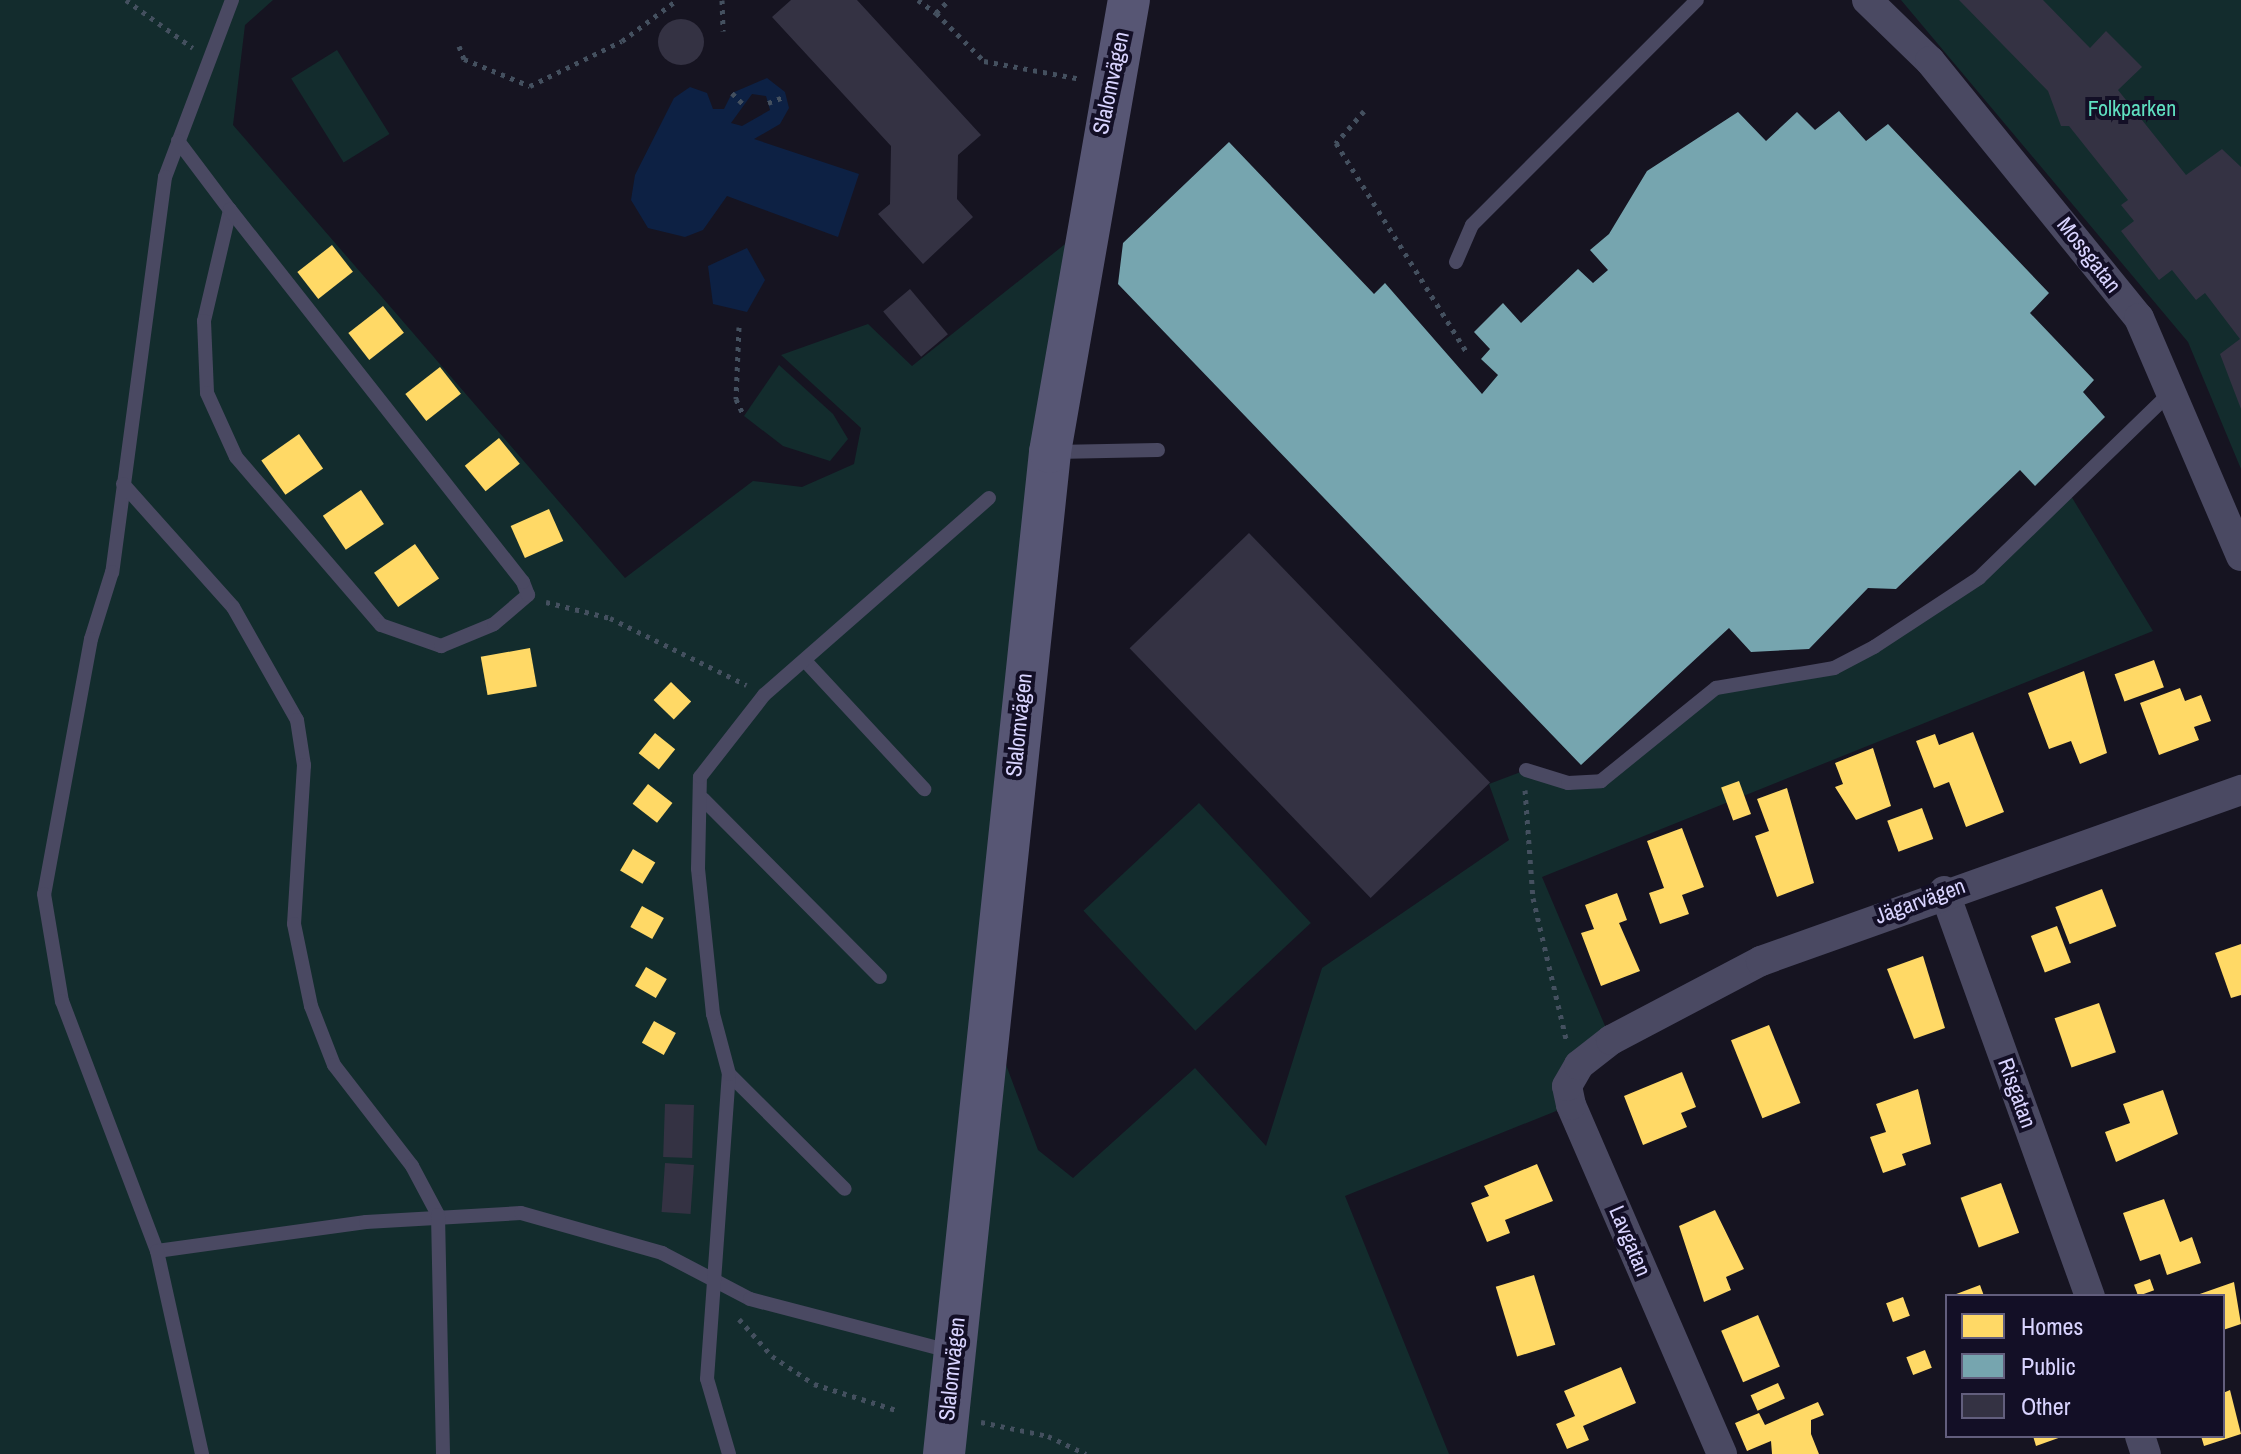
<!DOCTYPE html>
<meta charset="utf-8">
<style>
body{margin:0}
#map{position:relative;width:2241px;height:1454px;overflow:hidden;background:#161421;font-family:"Archivo Narrow",sans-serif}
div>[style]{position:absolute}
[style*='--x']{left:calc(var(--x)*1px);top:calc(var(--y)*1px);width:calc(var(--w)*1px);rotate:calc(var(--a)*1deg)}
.green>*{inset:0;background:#132c2d;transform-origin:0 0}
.water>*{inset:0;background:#0d2144}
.homes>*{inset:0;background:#ffd966;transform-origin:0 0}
.public>*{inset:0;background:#76a5af}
.building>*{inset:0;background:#343243;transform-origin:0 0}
.round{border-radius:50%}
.path>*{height:5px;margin-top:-2.5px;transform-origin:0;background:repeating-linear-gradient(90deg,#44505f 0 4px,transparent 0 10px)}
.lane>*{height:14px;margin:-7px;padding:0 7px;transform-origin:7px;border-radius:7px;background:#4a4962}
.street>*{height:30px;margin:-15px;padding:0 15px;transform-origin:15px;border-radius:15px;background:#4a4962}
.secondary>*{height:42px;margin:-21px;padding:0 21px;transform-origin:21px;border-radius:21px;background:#575674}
span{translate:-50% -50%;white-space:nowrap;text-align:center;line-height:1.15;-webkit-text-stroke:8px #130f26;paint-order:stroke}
.street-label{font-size:22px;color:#d9d4ff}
.park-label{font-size:22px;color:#5fe0c0}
.legend{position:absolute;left:1945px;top:1294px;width:280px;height:144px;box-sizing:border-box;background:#130f26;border:2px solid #625e7d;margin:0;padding:10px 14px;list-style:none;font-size:24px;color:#d9d4ff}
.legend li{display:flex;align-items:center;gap:16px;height:40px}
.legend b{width:40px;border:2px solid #625e7d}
</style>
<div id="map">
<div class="green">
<div style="clip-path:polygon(0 0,273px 0,245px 25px,233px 125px,625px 578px,753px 481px,802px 487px,854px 464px,861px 428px,781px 355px,868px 324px,912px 366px,1084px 229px,987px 1014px,1038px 1150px,1073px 1178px,1195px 1068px,1266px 1146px,1322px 968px,1509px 840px,1489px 784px,1526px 770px,1591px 784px,1701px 697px,1834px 668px,1979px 578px,2068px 491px,2153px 631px,1542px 877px,1611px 1040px,1571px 1105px,1345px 1196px,1449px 1454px,0 1454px)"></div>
<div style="clip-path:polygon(1901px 0,2241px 0,2241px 469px,2188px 342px)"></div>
<div style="left:337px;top:50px;width:99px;height:54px;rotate:58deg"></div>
<div style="clip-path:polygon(779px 365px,833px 414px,848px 439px,830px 461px,783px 446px,744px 416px)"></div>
<div style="left:1199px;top:803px;width:164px;height:158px;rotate:47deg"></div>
</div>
<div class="water">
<div style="clip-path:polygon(evenodd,767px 78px,785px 92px,789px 108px,780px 124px,754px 139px,859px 174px,838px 237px,727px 196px,703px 230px,685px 237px,648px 228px,631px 200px,635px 175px,674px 98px,690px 87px,707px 93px,713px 109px,724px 109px,732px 93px,767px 78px,752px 94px,766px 96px,770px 110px,742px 126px,731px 123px,752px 94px)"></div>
<div style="clip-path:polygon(747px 248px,765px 280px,747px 312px,713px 304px,708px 266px)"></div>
</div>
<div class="homes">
<div style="left:332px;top:245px;width:34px;height:44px;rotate:52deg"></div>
<div style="left:383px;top:306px;width:34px;height:44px;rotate:52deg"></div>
<div style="left:440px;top:367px;width:34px;height:44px;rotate:52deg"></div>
<div style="left:299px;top:434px;width:42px;height:46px;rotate:55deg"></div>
<div style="left:499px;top:438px;width:33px;height:44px;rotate:51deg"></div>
<div style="left:361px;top:490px;width:41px;height:46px;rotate:56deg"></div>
<div style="left:549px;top:509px;width:35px;height:42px;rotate:66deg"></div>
<div style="left:415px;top:544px;width:42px;height:50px;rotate:55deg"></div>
<div style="left:530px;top:648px;width:39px;height:50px;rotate:80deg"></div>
<div style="left:2154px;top:660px;width:29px;height:42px;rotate:70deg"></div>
<div style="clip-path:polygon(2084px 671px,2107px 753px,2080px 764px,2071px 741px,2049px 749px,2028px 693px)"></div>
<div style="left:671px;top:682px;width:28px;height:25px;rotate:44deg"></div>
<div style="clip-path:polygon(2180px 688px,2185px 701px,2201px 695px,2211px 721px,2194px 727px,2199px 740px,2159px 755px,2140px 703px)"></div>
<div style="clip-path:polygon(1973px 732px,2004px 812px,1966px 827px,1949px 782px,1934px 788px,1916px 741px,1935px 734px,1939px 745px)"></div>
<div style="left:655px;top:733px;width:26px;height:26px;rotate:39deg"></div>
<div style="clip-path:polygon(1873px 748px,1891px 806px,1856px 820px,1835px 787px,1843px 784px,1835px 763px)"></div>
<div style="left:1739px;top:781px;width:35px;height:19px;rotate:70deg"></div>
<div style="left:648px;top:784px;width:31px;height:25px;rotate:38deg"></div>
<div style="clip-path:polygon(1787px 788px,1814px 883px,1777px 897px,1755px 836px,1769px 831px,1757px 799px)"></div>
<div style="left:1922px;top:808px;width:33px;height:37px;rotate:70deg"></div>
<div style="clip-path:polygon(1682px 828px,1704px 887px,1682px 895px,1689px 914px,1660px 924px,1649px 893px,1664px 888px,1647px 841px)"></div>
<div style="left:633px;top:849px;width:26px;height:25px;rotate:31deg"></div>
<div style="left:2102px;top:889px;width:40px;height:50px;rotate:69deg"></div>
<div style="clip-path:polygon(1617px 893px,1627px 920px,1619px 923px,1640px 971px,1601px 986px,1581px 933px,1594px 929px,1585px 905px)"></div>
<div style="left:642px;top:906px;width:25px;height:24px;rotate:29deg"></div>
<div style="left:2057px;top:926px;width:39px;height:28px;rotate:69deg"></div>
<div style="clip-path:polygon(2241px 944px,2241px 995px,2231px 998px,2215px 953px)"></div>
<div style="clip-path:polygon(1923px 956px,1945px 1028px,1914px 1039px,1887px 969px)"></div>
<div style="left:646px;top:967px;width:24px;height:22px;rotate:30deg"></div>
<div style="left:2099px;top:1003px;width:52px;height:47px;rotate:71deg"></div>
<div style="left:654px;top:1021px;width:25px;height:25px;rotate:29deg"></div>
<div style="left:1769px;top:1025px;width:84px;height:41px;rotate:68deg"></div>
<div style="clip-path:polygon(1682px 1072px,1696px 1107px,1681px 1113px,1687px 1127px,1643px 1145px,1624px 1096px)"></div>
<div style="clip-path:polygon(1918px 1089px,1931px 1144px,1902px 1154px,1906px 1165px,1883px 1173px,1870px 1137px,1886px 1132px,1876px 1104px)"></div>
<div style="clip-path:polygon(2163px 1090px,2178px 1134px,2116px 1162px,2105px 1132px,2130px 1123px,2123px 1104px)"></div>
<div style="clip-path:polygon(1537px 1164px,1553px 1201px,1505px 1220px,1510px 1233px,1487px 1242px,1471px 1203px,1489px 1196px,1484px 1186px)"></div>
<div style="left:2001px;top:1183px;width:53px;height:43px;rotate:70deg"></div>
<div style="clip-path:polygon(2164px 1199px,2180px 1242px,2192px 1237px,2201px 1263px,2167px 1275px,2160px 1254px,2140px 1261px,2123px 1213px)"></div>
<div style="clip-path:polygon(1715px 1210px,1744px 1269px,1726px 1277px,1731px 1290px,1704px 1302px,1679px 1226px)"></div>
<div style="left:1534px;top:1275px;width:73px;height:40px;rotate:73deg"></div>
<div style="left:2150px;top:1279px;width:12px;height:17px;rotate:70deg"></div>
<div style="clip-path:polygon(2234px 1282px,2241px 1324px,2223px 1330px,2223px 1296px,2194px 1296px)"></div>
<div style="clip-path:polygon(1980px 1285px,1984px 1296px,1951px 1296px)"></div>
<div style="left:1903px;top:1297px;width:20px;height:18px;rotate:70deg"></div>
<div style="left:1758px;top:1315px;width:56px;height:40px;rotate:67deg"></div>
<div style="left:1925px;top:1350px;width:19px;height:20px;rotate:69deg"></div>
<div style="clip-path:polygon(1621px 1367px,1636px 1403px,1583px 1426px,1589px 1440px,1567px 1449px,1556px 1424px,1575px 1416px,1564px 1391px)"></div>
<div style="left:1778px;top:1383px;width:17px;height:30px;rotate:66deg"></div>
<div style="clip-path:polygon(2230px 1390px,2241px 1434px,2204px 1446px,2201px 1436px,2223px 1436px,2223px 1393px)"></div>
<div style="clip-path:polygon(1818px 1402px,1824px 1415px,1811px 1420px,1811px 1434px,1819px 1454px,1772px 1454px,1771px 1441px,1747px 1451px,1735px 1423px,1759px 1413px,1765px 1425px)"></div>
<div style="clip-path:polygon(2033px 1436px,2064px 1436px,2036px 1446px)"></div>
</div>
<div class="public">
<div style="clip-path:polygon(1839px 111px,1866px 141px,1888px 124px,2049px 293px,2030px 313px,2094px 380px,2083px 392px,2105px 417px,2035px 486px,2020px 470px,1896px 589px,1868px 588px,1809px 649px,1751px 652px,1729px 628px,1581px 765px,1118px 284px,1123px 243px,1229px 142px,1374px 294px,1385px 283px,1482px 394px,1498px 375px,1481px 359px,1490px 349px,1474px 332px,1503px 303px,1521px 323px,1578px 269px,1593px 283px,1608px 270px,1590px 250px,1609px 234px,1647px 171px,1738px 112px,1766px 141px,1797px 112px,1815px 130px)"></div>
</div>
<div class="building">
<div style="clip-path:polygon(791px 0,857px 0,981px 135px,958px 155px,957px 199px,973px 217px,923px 264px,878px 214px,890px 204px,891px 146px,772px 17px)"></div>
<div style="clip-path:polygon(1959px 0,2043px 0,2090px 48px,2106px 31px,2142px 67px,2118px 90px,2186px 175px,2222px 149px,2241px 167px,2241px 409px,2220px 354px,2240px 339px,2205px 293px,2196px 300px,2172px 270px,2159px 280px,2121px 231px,2134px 221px,2121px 205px,2128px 200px,2069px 126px,2061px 126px,2048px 91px)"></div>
<div class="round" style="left:658px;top:19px;width:46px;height:46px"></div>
<div style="left:910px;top:289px;width:59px;height:35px;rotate:50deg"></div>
<div style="left:1249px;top:533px;width:347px;height:166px;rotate:46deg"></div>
<div style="left:665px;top:1104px;width:29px;height:53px;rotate:2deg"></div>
<div style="left:665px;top:1163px;width:29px;height:49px;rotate:4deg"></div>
</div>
<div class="path">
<div style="--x:126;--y:0;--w:82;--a:35.6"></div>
<div style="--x:722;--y:0;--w:31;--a:88"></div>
<div style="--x:918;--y:0;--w:22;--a:36"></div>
<div style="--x:936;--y:13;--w:18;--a:-45"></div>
<div style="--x:936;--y:13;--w:68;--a:45"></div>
<div style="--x:984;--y:61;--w:99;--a:10.5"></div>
<div style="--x:459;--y:46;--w:14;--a:69"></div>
<div style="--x:464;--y:59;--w:71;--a:22.2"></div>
<div style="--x:530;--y:86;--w:102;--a:-26.1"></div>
<div style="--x:622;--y:41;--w:69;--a:-36.7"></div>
<div style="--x:732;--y:93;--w:17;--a:45"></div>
<div style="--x:768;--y:103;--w:19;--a:-21"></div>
<div style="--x:1364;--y:111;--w:43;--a:131.2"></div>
<div style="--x:1336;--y:143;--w:248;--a:58"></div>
<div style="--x:739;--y:327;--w:72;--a:92.4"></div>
<div style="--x:736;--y:399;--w:19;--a:65"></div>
<div style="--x:546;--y:602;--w:66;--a:14"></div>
<div style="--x:610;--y:618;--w:152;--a:26.2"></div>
<div style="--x:1525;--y:790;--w:108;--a:85.8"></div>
<div style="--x:1533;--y:898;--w:145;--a:76.8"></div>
<div style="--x:739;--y:1319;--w:50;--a:48.3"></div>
<div style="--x:772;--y:1356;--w:50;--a:33.7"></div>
<div style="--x:814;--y:1384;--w:86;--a:17.6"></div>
<div style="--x:981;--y:1422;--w:68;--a:11.8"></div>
<div style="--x:1048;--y:1436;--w:42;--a:25.3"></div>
</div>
<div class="lane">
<div style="--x:232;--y:0;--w:189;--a:110.7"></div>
<div style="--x:165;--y:177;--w:399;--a:97.6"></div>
<div style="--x:112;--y:572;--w:70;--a:107.4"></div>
<div style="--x:91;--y:639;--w:259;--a:100.4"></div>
<div style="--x:44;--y:894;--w:109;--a:80.5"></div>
<div style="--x:62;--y:1001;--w:267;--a:69.2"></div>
<div style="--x:157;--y:1251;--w:211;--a:-7.9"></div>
<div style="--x:366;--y:1222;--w:155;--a:-3.3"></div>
<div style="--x:521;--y:1213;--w:147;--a:15.8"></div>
<div style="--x:662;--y:1253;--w:99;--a:27.6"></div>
<div style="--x:750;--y:1299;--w:206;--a:14.6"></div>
<div style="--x:178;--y:141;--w:86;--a:53"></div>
<div style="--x:230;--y:210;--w:114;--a:103.2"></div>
<div style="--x:204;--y:321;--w:72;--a:87.6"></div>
<div style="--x:207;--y:393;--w:70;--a:65.6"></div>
<div style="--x:236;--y:457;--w:222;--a:49.2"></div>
<div style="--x:381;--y:625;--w:64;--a:19.3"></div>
<div style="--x:441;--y:646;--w:57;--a:-22.5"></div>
<div style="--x:494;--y:624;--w:45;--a:-40.5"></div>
<div style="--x:528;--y:595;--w:14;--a:-111"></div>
<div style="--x:523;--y:582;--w:474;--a:-128.2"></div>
<div style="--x:1456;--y:262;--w:40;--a:-66.6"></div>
<div style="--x:1472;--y:225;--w:318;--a:-45"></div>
<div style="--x:1055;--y:452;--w:103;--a:-1.1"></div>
<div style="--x:123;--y:484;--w:165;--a:48.2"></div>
<div style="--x:233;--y:607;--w:130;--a:60.5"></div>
<div style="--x:297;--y:720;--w:46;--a:81.2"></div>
<div style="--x:304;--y:765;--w:159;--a:93.6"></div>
<div style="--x:294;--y:924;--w:84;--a:78.3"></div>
<div style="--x:311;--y:1006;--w:63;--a:68.7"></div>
<div style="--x:334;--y:1065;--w:128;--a:52.3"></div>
<div style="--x:412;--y:1166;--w:55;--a:62"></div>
<div style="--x:438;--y:1215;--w:239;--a:88.8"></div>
<div style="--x:808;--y:664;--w:171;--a:47.1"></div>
<div style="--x:1526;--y:770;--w:44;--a:17.2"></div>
<div style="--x:1568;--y:783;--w:33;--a:-3"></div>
<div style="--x:1601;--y:781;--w:148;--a:-39"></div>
<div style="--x:1716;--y:688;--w:120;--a:-9.6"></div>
<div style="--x:1834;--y:668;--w:45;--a:-27.7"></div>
<div style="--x:1874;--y:647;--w:126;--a:-33.3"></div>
<div style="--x:1979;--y:578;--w:267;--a:-44.1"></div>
<div style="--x:703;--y:799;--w:251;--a:45.2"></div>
<div style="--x:729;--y:1074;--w:163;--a:44.8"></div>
<div style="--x:157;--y:1251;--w:208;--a:77.5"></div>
<div style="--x:729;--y:1454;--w:78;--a:-106.3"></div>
<div style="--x:707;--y:1379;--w:306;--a:-85.9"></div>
<div style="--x:729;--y:1074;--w:62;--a:-104.9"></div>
<div style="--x:713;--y:1014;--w:146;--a:-95.9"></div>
<div style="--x:698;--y:869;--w:92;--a:-88.8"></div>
<div style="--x:700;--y:777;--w:104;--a:-52"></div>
<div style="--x:764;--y:695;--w:299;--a:-41.2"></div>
</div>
<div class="street">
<div style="--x:1867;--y:0;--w:88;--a:44.1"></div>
<div style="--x:1930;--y:61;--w:331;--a:50.9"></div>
<div style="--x:2139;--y:318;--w:259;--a:66.8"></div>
<div style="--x:1944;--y:891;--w:431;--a:70.2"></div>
<div style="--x:2140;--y:1436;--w:19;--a:72"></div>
<div style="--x:1722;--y:1454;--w:380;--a:-113.4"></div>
<div style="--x:1571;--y:1105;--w:19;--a:-102"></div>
<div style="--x:1567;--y:1086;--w:24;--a:-60"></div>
<div style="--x:1579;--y:1065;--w:41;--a:-38"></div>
<div style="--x:1611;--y:1040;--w:170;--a:-27.8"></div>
<div style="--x:1761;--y:961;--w:510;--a:-19.61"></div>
</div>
<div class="secondary">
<div style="--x:944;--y:1454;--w:1008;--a:-83.96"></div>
<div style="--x:1050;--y:452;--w:459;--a:-80.1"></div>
</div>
<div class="street-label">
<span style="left:1111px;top:83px;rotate:-78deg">Slalomvägen</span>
<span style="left:2089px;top:255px;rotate:52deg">Mossgatan</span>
<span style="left:1019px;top:725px;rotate:-84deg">Slalomvägen</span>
<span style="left:1920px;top:901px;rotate:-20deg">Jägarvägen</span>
<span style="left:2017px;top:1093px;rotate:70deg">Risgatan</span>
<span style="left:1630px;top:1241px;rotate:67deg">Lavgatan</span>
<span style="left:952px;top:1369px;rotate:-84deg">Slalomvägen</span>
</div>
<div class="park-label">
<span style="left:2132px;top:109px">Folkparken</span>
</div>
<ul class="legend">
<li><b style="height:22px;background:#ffd966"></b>Homes</li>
<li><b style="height:22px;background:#76a5af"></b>Public</li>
<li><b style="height:22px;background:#343243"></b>Other</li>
</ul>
</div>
